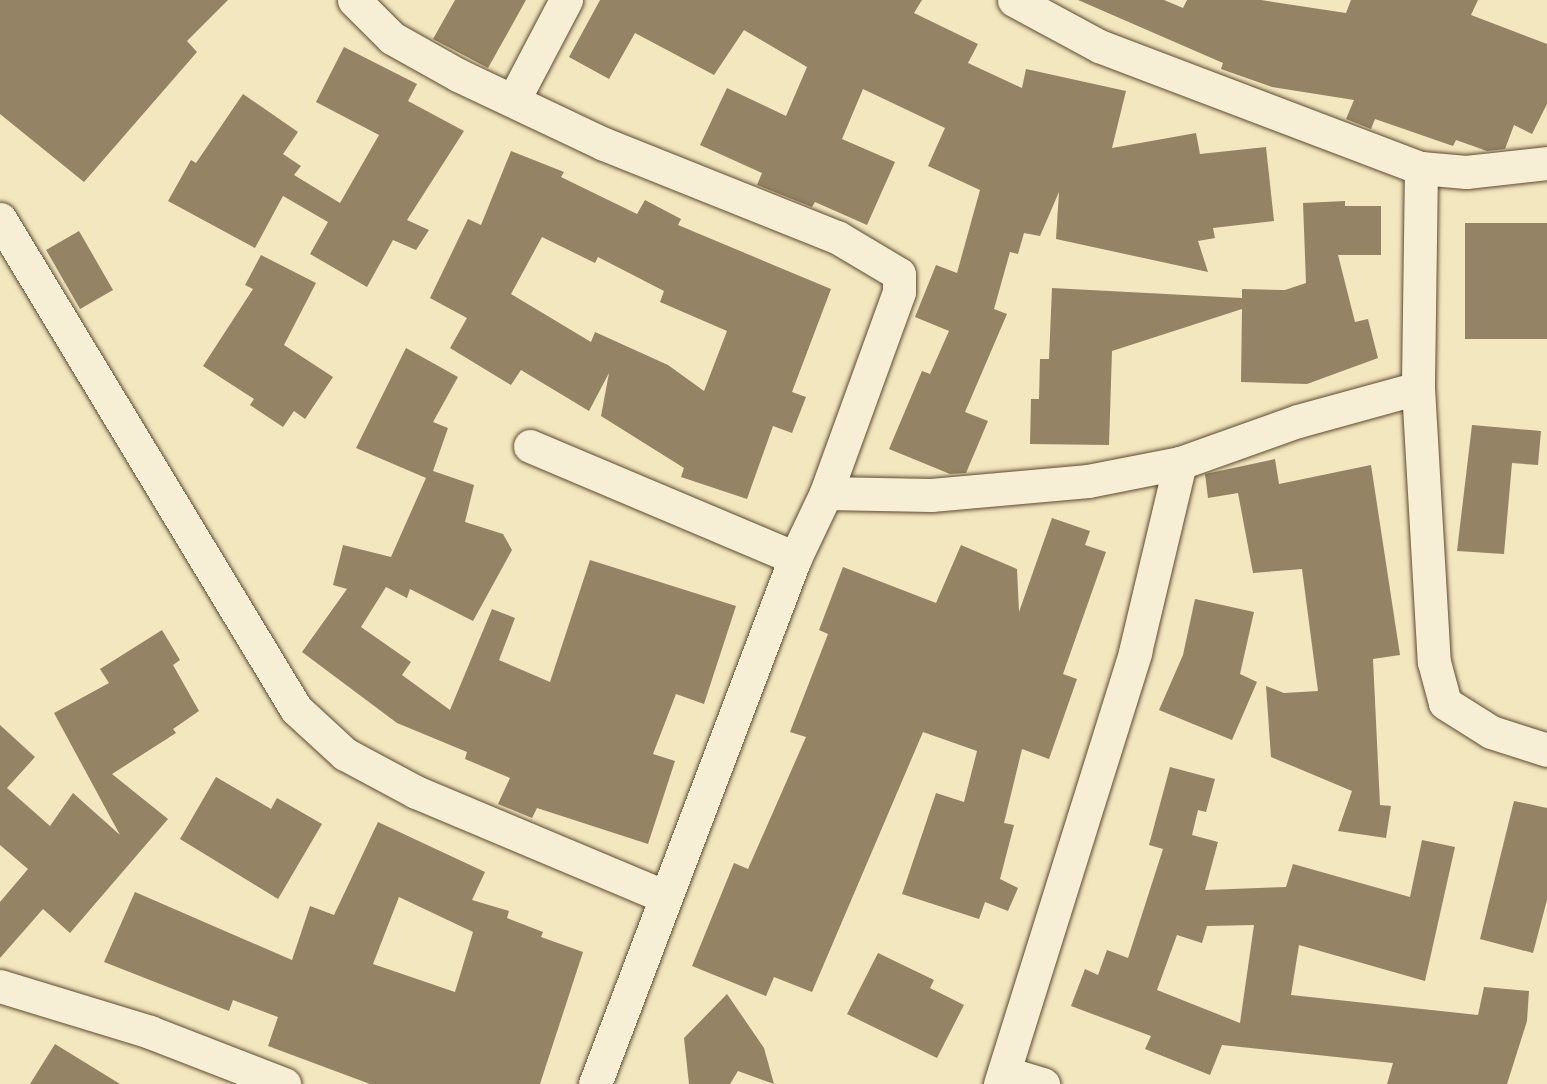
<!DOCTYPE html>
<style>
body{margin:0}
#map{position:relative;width:1547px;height:1084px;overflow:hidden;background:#f2e7bf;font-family:"Sorts Mill Goudy",serif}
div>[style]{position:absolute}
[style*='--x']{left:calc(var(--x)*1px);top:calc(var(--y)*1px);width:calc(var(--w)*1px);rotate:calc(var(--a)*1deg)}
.building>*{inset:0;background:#948364;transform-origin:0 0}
.roads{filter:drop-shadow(0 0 2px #5f4a30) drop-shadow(0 0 2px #5f4a30)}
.minor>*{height:33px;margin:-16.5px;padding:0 16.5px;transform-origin:16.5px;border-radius:16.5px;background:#f7efd5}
span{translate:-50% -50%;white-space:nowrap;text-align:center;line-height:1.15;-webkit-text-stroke:5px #f7efd5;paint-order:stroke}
</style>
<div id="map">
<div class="building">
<div style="clip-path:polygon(0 0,228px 0,187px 41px,197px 52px,84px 182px,0 114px)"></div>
<div style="clip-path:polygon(455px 0,526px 0,488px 68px,433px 39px)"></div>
<div style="clip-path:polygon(600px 0,922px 0,914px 13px,978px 44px,968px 63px,1022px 88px,1026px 69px,1126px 91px,1112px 148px,1196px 133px,1200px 154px,1266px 147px,1274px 221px,1213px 228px,1215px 238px,1198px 241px,1208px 272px,1056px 239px,1059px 192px,1040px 236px,1024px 233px,1018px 254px,1010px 252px,994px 309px,1007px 314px,965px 412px,988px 421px,966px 473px,950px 474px,889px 449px,922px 371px,930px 374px,949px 331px,915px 317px,936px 265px,957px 273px,980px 190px,928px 166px,945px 128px,863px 89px,842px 139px,895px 162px,867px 225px,815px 202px,812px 207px,757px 185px,762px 173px,700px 145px,727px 88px,786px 116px,807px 67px,744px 30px,714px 75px,635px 33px,609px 79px,569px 57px)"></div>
<div style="clip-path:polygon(1078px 0,1164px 0,1183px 8px,1187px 0,1261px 0,1346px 13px,1351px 0,1478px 0,1471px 15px,1547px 44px,1547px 104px,1532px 134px,1514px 125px,1505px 149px,1487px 151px,1456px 140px,1453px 146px,1375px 119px,1371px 129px,1346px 119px,1354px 100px,1272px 87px,1221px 69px,1223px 63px)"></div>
<div style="clip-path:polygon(344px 47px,417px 84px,408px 101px,464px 131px,407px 220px,429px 230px,416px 250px,393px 240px,367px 287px,310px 254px,328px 222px,283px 196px,255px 248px,168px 201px,191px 160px,196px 163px,243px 94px,298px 132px,283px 154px,301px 166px,294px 175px,340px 203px,379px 135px,316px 102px)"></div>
<div style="clip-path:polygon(evenodd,511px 151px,564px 172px,561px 177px,637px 214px,645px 200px,681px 219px,678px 225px,831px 289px,792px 392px,806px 397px,792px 433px,773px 426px,747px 499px,681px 477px,684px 468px,601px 416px,609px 373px,589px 411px,521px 370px,511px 385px,450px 348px,467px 318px,430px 298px,468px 219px,481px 225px,511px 151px,542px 237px,595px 263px,598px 257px,664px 291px,660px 302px,727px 331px,704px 391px,668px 365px,595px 332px,591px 342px,511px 294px,542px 237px)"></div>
<div style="clip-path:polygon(1345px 201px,1345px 206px,1381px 206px,1381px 255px,1338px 255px,1355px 322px,1368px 319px,1378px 358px,1307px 384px,1241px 382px,1242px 309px,1112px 351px,1109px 445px,1030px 444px,1031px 399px,1039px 399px,1040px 359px,1049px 359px,1052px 288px,1242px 298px,1242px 289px,1285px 290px,1306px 283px,1303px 203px)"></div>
<div style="left:1547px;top:223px;width:116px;height:82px;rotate:90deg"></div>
<div style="left:79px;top:231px;width:68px;height:38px;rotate:60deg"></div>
<div style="clip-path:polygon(261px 255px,316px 283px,284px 345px,333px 377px,305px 419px,294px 411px,283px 427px,250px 405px,254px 399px,203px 366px,253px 289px,245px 285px)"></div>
<div style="clip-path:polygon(406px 348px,458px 377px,433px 422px,448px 428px,433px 471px,474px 485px,465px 522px,503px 534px,512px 550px,473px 621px,410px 589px,407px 598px,386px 587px,361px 627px,411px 662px,402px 675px,450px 710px,492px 609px,515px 618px,499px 660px,550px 682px,590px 560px,736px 606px,704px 704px,676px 694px,653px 754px,675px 761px,648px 844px,537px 808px,532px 818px,498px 804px,510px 778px,465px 759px,467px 752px,397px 723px,302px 652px,347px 589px,333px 585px,343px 545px,391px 557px,426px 478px,356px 448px)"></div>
<div style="clip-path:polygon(1472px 425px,1541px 431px,1538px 465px,1512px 463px,1504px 554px,1457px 551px)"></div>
<div style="clip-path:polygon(1275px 459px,1279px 484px,1371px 465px,1400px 655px,1373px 659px,1380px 805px,1391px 806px,1386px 838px,1338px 831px,1352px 791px,1271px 757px,1266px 686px,1284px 693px,1318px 691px,1302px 569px,1253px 573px,1238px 493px,1208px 498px,1205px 474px)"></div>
<div style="clip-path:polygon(1052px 518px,1090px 531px,1085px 545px,1106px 552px,1063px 674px,1077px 679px,1049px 759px,1022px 749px,1004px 823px,1014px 825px,1000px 879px,1018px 888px,1008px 911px,985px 902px,979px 919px,902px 894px,936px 793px,964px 802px,977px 751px,923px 732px,812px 992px,774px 977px,766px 996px,692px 966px,734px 863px,748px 869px,806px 737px,790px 732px,828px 634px,819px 630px,843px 567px,936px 603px,961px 545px,1017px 569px,1019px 612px)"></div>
<div style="clip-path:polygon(1195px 599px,1254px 612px,1240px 674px,1257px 682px,1232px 740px,1159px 710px,1183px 655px)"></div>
<div style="clip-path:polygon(162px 630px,180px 660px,173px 665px,199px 711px,173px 729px,176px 733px,112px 774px,168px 819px,70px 933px,43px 909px,0 958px,0 902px,28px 869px,0 845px,0 725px,35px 757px,7px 788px,50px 826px,73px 793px,120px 835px,54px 713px,109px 683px,100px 669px)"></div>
<div style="clip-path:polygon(evenodd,1170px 767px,1215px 779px,1206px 812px,1198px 810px,1192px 835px,1218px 842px,1205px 890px,1286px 887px,1293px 864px,1410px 897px,1422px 840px,1455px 847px,1425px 981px,1299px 945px,1291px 995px,1478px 1015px,1484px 987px,1529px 991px,1527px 1021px,1507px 1084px,1387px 1084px,1393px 1063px,1222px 1045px,1210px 1075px,1145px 1049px,1151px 1036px,1071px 1006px,1085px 969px,1098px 975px,1107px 950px,1128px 958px,1163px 849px,1149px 845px,1170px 767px,1254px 925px,1240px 1023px,1157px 990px,1177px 935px,1202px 943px,1207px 926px,1254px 925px)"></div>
<div style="clip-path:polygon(216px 777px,271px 809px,277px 798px,322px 824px,278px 899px,180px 839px)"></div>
<div style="clip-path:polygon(1514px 801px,1547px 808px,1547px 900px,1533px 953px,1480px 939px)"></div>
<div style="clip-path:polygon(evenodd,378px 822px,485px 872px,472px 900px,509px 911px,507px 918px,543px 932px,541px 937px,583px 952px,540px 1084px,370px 1084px,268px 1046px,278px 1017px,233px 1000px,229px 1011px,104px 962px,135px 892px,292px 960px,310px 906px,334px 915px,378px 822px,399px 897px,473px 932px,455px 992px,373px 964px,399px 897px)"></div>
<div style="clip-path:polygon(878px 953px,934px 980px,930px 988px,964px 1005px,937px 1058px,847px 1014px)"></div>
<div style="clip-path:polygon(727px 994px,764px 1048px,774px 1084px,738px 1071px,730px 1084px,689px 1084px,684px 1038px)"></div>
<div style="clip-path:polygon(55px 1044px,120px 1084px,30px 1084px)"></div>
</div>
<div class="roads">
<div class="minor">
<div style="--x:354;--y:0;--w:54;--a:45"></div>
<div style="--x:392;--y:38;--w:76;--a:29.3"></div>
<div style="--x:458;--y:75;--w:161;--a:25.3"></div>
<div style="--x:604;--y:144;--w:251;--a:21.8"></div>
<div style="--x:837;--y:237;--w:72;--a:30.8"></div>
<div style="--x:899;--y:274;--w:18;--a:90"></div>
<div style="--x:899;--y:292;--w:214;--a:110"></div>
<div style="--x:826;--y:493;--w:72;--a:115.5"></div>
<div style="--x:795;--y:558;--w:563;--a:110.82"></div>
<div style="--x:1014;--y:0;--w:97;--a:28.4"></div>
<div style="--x:1099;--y:46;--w:344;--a:20.8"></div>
<div style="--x:1421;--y:168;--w:45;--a:5.1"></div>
<div style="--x:1466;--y:172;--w:81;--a:-6.3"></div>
<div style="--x:514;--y:99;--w:112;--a:-62.3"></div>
<div style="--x:1421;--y:168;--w:220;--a:90.8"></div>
<div style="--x:1418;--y:388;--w:274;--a:86.7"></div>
<div style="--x:1434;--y:662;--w:42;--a:75"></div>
<div style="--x:1445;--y:703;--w:54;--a:32.2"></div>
<div style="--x:1491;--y:732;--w:59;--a:17.8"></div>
<div style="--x:0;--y:219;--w:572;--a:58.86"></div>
<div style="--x:296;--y:709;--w:67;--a:42.6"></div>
<div style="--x:345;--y:754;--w:81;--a:28.2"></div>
<div style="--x:416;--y:792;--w:268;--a:22.8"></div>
<div style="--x:530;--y:446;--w:288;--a:22.9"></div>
<div style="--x:826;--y:493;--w:105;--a:1.1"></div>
<div style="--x:931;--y:495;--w:158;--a:-5.1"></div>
<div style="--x:1088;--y:481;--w:94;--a:-11.1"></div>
<div style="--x:1180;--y:463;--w:125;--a:-19.6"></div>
<div style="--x:1298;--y:421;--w:124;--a:-15.4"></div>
<div style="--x:0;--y:986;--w:157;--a:17"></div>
<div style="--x:150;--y:1032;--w:144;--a:21.2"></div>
<div style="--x:1006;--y:1073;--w:39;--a:17"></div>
<div style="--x:1000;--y:1084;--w:453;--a:-72.6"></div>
<div style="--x:1135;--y:652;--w:194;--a:-76.6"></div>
</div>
</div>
</div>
